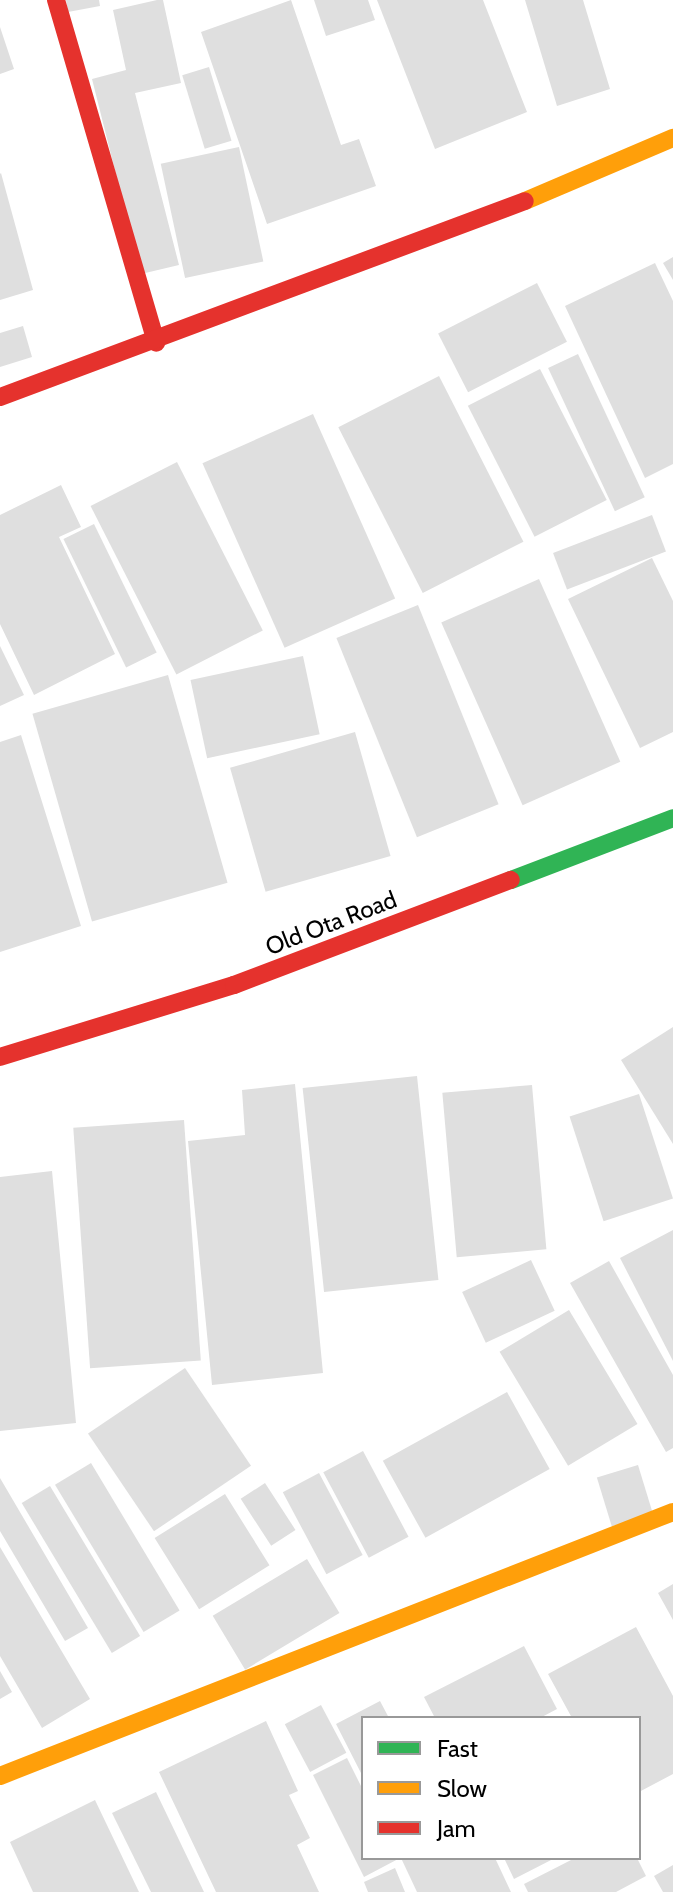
<!DOCTYPE html>
<style>
body{margin:0}
#map{position:relative;width:673px;height:1892px;overflow:hidden;background:#fff;font-family:Cabin,sans-serif}
div>[style]{position:absolute}
[style*='--x']{left:calc(var(--x)*1px);top:calc(var(--y)*1px);width:calc(var(--w)*1px);rotate:calc(var(--a)*1deg)}
.building>*{inset:0;background:#dfdfdf;transform-origin:0 0}
.fast>*{height:18px;margin:-9px;padding:0 9px;transform-origin:9px;border-radius:9px;background:#30b455}
.slow>*{height:18px;margin:-9px;padding:0 9px;transform-origin:9px;border-radius:9px;background:#ff9f0a}
.jam>*{height:18px;margin:-9px;padding:0 9px;transform-origin:9px;border-radius:9px;background:#e5322d}
span{translate:-50% -50%;white-space:nowrap;text-align:center;line-height:1.15;-webkit-text-stroke:7px #fff;paint-order:stroke}
.street-label{font-size:24px;color:#000}
.legend{position:absolute;left:361px;top:1716px;width:280px;height:144px;box-sizing:border-box;background:#fff;border:2px solid #999;margin:0;padding:10px 14px;list-style:none;font-size:24px;color:#000}
.legend li{display:flex;align-items:center;gap:16px;height:40px}
.legend b{width:40px;border:2px solid #999}
</style>
<div id="map">
<div class="building">
<div style="clip-path:polygon(66px 0,99px 0,100px 6px,68px 12px)"></div>
<div style="clip-path:polygon(157px 0,163px 0,181px 83px,135px 93px,179px 265px,141px 274px,92px 79px,126px 70px,113px 10px)"></div>
<div style="clip-path:polygon(291px 0,341px 145px,359px 139px,376px 186px,267px 224px,201px 32px)"></div>
<div style="clip-path:polygon(314px 0,368px 0,375px 20px,326px 36px)"></div>
<div style="clip-path:polygon(377px 0,483px 0,527px 112px,435px 149px)"></div>
<div style="clip-path:polygon(525px 0,583px 0,610px 89px,557px 106px)"></div>
<div style="clip-path:polygon(0 27px,14px 69px,0 74px)"></div>
<div style="left:209px;top:67px;width:77px;height:28px;rotate:73deg"></div>
<div style="left:239px;top:147px;width:117px;height:80px;rotate:78deg"></div>
<div style="clip-path:polygon(1px 173px,33px 290px,0 300px,0 174px)"></div>
<div style="clip-path:polygon(673px 257px,673px 280px,663px 263px)"></div>
<div style="clip-path:polygon(655px 263px,673px 301px,673px 464px,645px 478px,565px 306px)"></div>
<div style="left:537px;top:283px;width:66px;height:111px;rotate:63deg"></div>
<div style="clip-path:polygon(23px 326px,32px 357px,0 367px,0 333px)"></div>
<div style="left:578px;top:354px;width:158px;height:33px;rotate:65deg"></div>
<div style="left:540px;top:369px;width:147px;height:81px;rotate:63deg"></div>
<div style="left:439px;top:376px;width:186px;height:113px;rotate:63deg"></div>
<div style="left:313px;top:414px;width:202px;height:121px;rotate:66deg"></div>
<div style="left:177px;top:462px;width:189px;height:97px;rotate:63deg"></div>
<div style="clip-path:polygon(61px 485px,81px 527px,59px 537px,115px 654px,34px 695px,0 624px,0 515px)"></div>
<div style="left:652px;top:515px;width:39px;height:106px;rotate:69deg"></div>
<div style="left:94px;top:524px;width:143px;height:34px;rotate:64deg"></div>
<div style="clip-path:polygon(652px 558px,673px 601px,673px 732px,640px 748px,568px 599px)"></div>
<div style="left:539px;top:579px;width:200px;height:107px;rotate:66deg"></div>
<div style="left:418px;top:605px;width:215px;height:88px;rotate:68deg"></div>
<div style="clip-path:polygon(0 646px,24px 695px,0 706px)"></div>
<div style="left:303px;top:656px;width:80px;height:115px;rotate:78deg"></div>
<div style="left:168px;top:675px;width:216px;height:141px;rotate:74deg"></div>
<div style="left:355px;top:732px;width:129px;height:130px;rotate:74deg"></div>
<div style="clip-path:polygon(21px 735px,81px 926px,0 952px,0 742px)"></div>
<div style="clip-path:polygon(673px 1027px,673px 1144px,621px 1060px)"></div>
<div style="left:417px;top:1076px;width:205px;height:115px;rotate:84deg"></div>
<div style="clip-path:polygon(295px 1084px,323px 1373px,212px 1385px,188px 1141px,245px 1135px,242px 1090px)"></div>
<div style="left:532px;top:1085px;width:165px;height:90px;rotate:85deg"></div>
<div style="left:639px;top:1094px;width:110px;height:73px;rotate:72deg"></div>
<div style="left:184px;top:1120px;width:241px;height:111px;rotate:86deg"></div>
<div style="clip-path:polygon(52px 1171px,76px 1423px,0 1431px,0 1177px)"></div>
<div style="clip-path:polygon(673px 1230px,673px 1361px,620px 1258px)"></div>
<div style="left:531px;top:1260px;width:56px;height:76px;rotate:65deg"></div>
<div style="clip-path:polygon(609px 1261px,673px 1375px,673px 1448px,666px 1452px,570px 1283px)"></div>
<div style="left:569px;top:1310px;width:133px;height:81px;rotate:59deg"></div>
<div style="left:185px;top:1368px;width:118px;height:117px;rotate:56deg"></div>
<div style="left:507px;top:1392px;width:88px;height:142px;rotate:61deg"></div>
<div style="left:363px;top:1451px;width:97px;height:45px;rotate:62deg"></div>
<div style="left:91px;top:1463px;width:172px;height:42px;rotate:59deg"></div>
<div style="left:638px;top:1465px;width:51px;height:43px;rotate:73deg"></div>
<div style="left:319px;top:1473px;width:93px;height:41px;rotate:62deg"></div>
<div style="clip-path:polygon(0 1478px,88px 1628px,65px 1641px,0 1531px)"></div>
<div style="left:265px;top:1483px;width:56px;height:29px;rotate:57deg"></div>
<div style="left:50px;top:1486px;width:175px;height:33px;rotate:59deg"></div>
<div style="left:225px;top:1494px;width:84px;height:83px;rotate:58deg"></div>
<div style="clip-path:polygon(0 1547px,90px 1699px,42px 1728px,0 1656px)"></div>
<div style="left:307px;top:1559px;width:63px;height:110px;rotate:59deg"></div>
<div style="clip-path:polygon(673px 1584px,673px 1620px,658px 1593px)"></div>
<div style="clip-path:polygon(636px 1627px,673px 1696px,673px 1774px,639px 1792px,639px 1718px,572px 1718px,548px 1674px)"></div>
<div style="clip-path:polygon(524px 1646px,557px 1709px,540px 1718px,435px 1718px,424px 1697px)"></div>
<div style="clip-path:polygon(0 1671px,12px 1692px,0 1699px)"></div>
<div style="clip-path:polygon(380px 1701px,389px 1718px,363px 1718px,363px 1777px,336px 1724px)"></div>
<div style="left:321px;top:1705px;width:54px;height:41px;rotate:62deg"></div>
<div style="clip-path:polygon(266px 1721px,298px 1791px,289px 1795px,310px 1838px,297px 1845px,319px 1892px,216px 1892px,159px 1772px)"></div>
<div style="clip-path:polygon(347px 1758px,363px 1790px,363px 1858px,400px 1858px,364px 1877px,313px 1775px)"></div>
<div style="clip-path:polygon(156px 1792px,204px 1892px,151px 1892px,112px 1813px)"></div>
<div style="clip-path:polygon(95px 1800px,139px 1892px,33px 1892px,10px 1842px)"></div>
<div style="clip-path:polygon(401px 1858px,495px 1858px,511px 1892px,417px 1892px)"></div>
<div style="clip-path:polygon(504px 1858px,555px 1858px,514px 1879px)"></div>
<div style="clip-path:polygon(575px 1858px,637px 1858px,646px 1876px,616px 1892px,528px 1892px,524px 1884px)"></div>
<div style="clip-path:polygon(673px 1865px,673px 1892px,663px 1892px,654px 1876px)"></div>
<div style="clip-path:polygon(395px 1868px,405px 1892px,368px 1892px,364px 1882px)"></div>
</div>
<div class="fast">
<div style="--x:511;--y:880;--w:173;--a:-20.9"></div>
</div>
<div class="slow">
<div style="--x:525;--y:201;--w:161;--a:-23.1"></div>
<div style="--x:0;--y:1776;--w:723;--a:-21.42"></div>
</div>
<div class="jam">
<div style="--x:56;--y:0;--w:357;--a:73.7"></div>
<div style="--x:0;--y:397;--w:560;--a:-20.47"></div>
<div style="--x:0;--y:1057;--w:245;--a:-17.1"></div>
<div style="--x:234;--y:985;--w:296;--a:-20.8"></div>
</div>
<div class="street-label">
<span style="left:331px;top:923px;rotate:-21deg">Old Ota Road</span>
</div>
<ul class="legend">
<li><b style="height:10px;background:#30b455"></b>Fast</li>
<li><b style="height:10px;background:#ff9f0a"></b>Slow</li>
<li><b style="height:10px;background:#e5322d"></b>Jam</li>
</ul>
</div>
